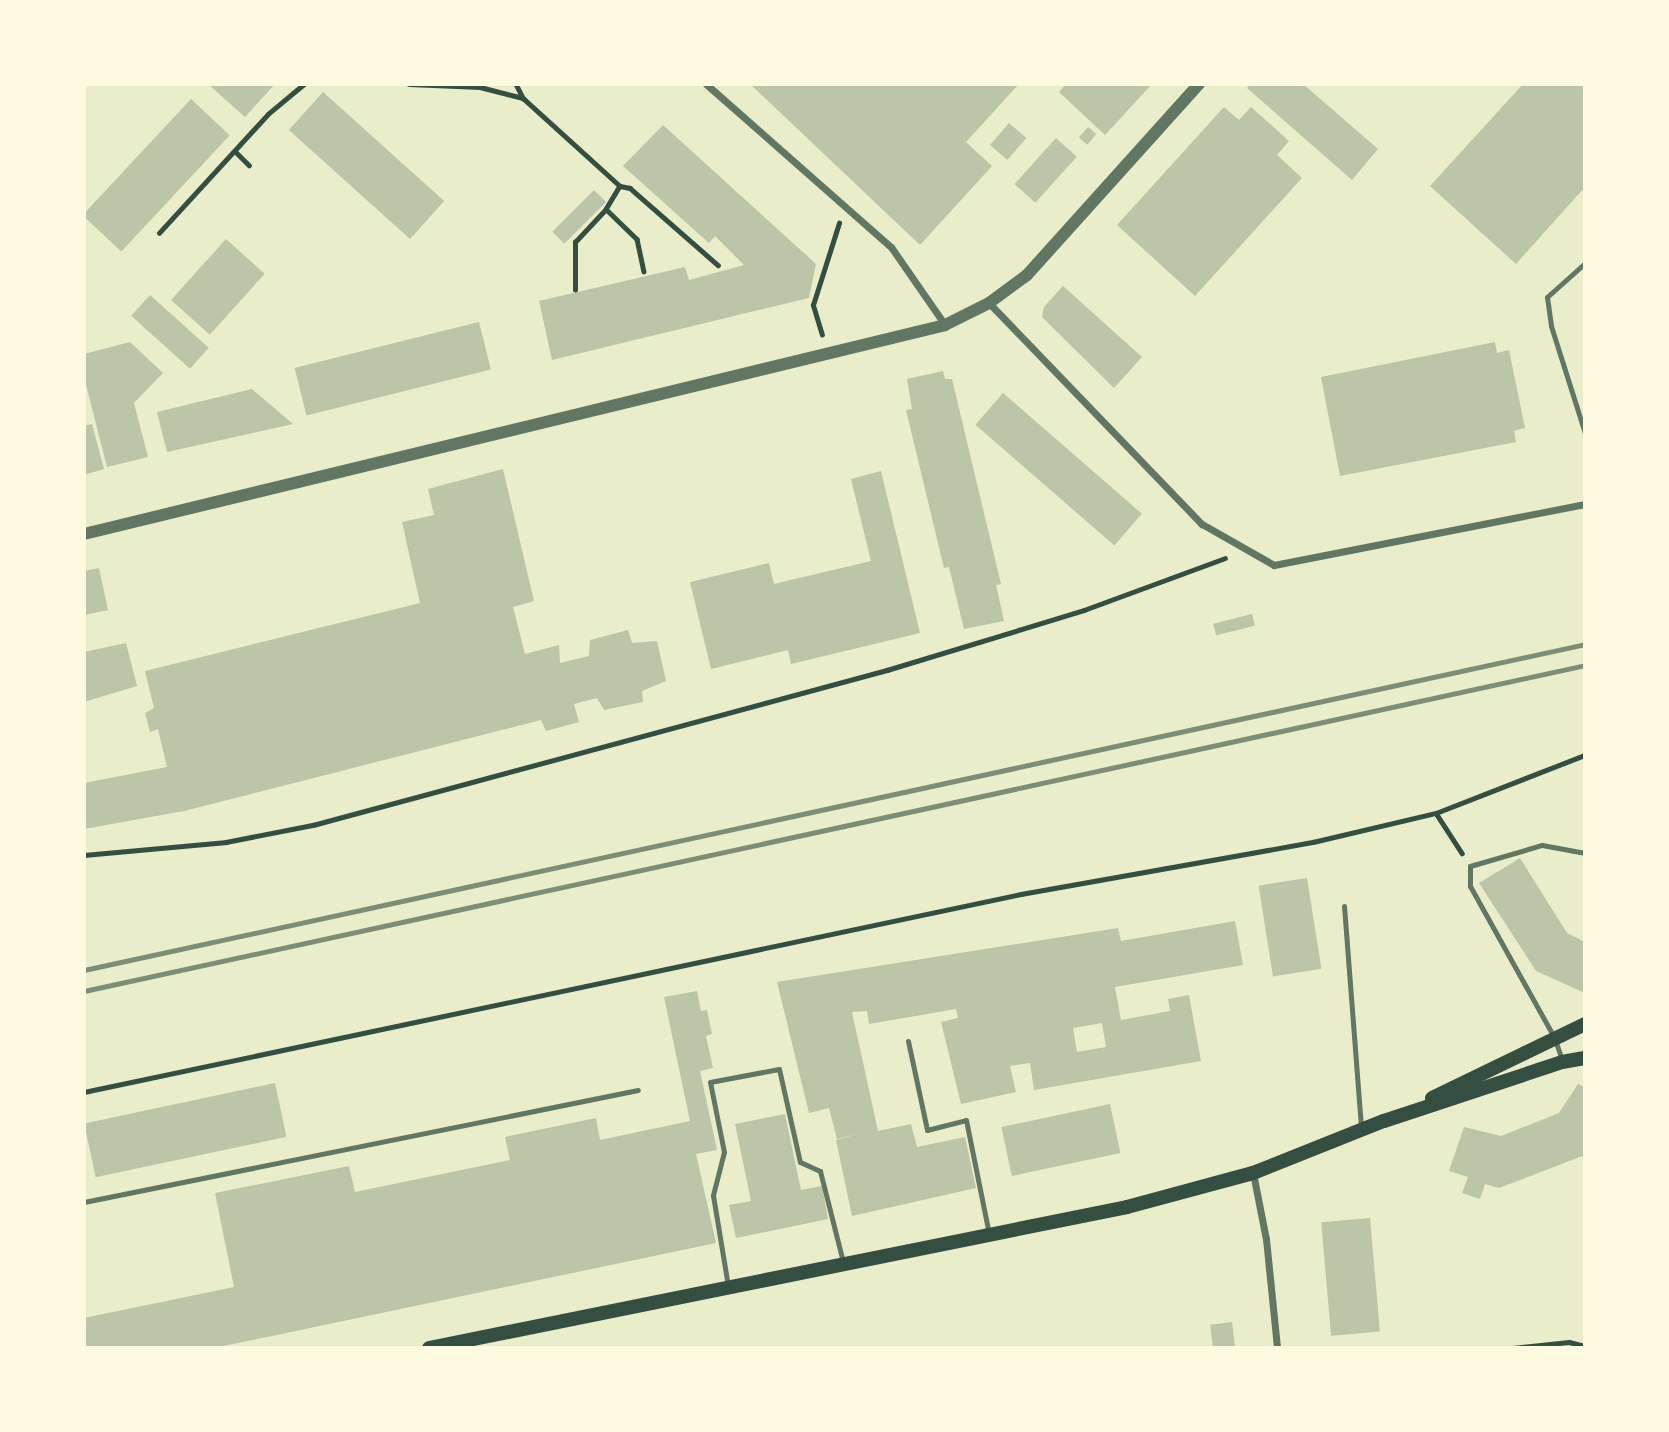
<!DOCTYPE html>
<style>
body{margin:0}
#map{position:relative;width:1669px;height:1432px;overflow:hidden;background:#e9edc9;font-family:"Libre Baskerville",serif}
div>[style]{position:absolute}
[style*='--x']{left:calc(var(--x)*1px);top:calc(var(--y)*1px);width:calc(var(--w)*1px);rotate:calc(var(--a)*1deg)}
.building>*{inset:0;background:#bcc5a7;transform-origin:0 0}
.path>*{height:4.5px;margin:-2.25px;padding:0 2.25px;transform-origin:2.25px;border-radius:2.25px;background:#344e41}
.service>*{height:5px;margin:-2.5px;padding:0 2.5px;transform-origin:2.5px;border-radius:2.5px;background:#617663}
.minor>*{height:7px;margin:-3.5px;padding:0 3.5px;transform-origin:3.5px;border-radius:3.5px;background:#617663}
.tertiary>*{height:12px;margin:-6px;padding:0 6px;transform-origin:6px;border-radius:6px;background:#617663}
.secondary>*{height:14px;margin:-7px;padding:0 7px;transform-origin:7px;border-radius:7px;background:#344e41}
.rail>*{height:5px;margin:-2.5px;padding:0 2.5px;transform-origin:2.5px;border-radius:2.5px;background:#7c8e77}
span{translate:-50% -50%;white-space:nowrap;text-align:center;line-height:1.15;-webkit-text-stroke:7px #fefae0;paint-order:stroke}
.frame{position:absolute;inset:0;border:86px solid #fefae0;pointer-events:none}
</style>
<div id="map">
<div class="building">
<div style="clip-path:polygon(208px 84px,275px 84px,245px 117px)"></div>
<div style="clip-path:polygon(750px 84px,1019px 84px,966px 142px,992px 166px,920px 245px)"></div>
<div style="clip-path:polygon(1066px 84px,1152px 84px,1105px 135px,1059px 92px)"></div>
<div style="clip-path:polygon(1250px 84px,1303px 84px,1378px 149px,1352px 180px,1247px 88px)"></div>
<div style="clip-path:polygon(1523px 84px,1581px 84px,1585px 88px,1585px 187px,1516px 264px,1430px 186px)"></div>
<div style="left:323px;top:92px;width:163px;height:51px;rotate:42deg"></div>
<div style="left:191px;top:99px;width:53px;height:159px;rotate:43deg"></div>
<div style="clip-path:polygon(1224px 107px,1239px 120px,1251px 107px,1289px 141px,1277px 155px,1302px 178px,1195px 296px,1117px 225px)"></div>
<div style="left:1009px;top:123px;width:23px;height:29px;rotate:41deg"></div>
<div style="clip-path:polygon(663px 125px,816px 264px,809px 298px,552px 360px,539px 301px,685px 267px,689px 280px,744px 265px,715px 236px,709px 243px,623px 166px)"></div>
<div style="left:1088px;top:127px;width:11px;height:14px;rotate:41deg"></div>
<div style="left:1056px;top:138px;width:28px;height:62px;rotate:42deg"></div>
<div style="left:594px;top:190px;width:17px;height:59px;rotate:45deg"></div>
<div style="left:226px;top:239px;width:52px;height:82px;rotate:42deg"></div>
<div style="clip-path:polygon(1063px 286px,1142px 357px,1114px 388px,1042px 317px,1044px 307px)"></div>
<div style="left:150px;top:295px;width:79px;height:28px;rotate:42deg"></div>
<div style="left:479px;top:322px;width:49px;height:190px;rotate:76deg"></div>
<div style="clip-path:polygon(130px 342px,163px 373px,134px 403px,148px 457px,107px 467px,84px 377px,84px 354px)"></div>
<div style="clip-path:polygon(1495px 342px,1497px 353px,1509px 350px,1525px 428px,1514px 431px,1516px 442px,1340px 476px,1321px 377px)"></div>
<div style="clip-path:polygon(943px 371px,945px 379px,952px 379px,1001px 584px,996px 585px,1004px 621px,964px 629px,949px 567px,944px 568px,906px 410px,912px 409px,907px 379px)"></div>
<div style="clip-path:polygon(252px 389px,293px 424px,167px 452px,157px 412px)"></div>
<div style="left:1003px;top:393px;width:184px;height:42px;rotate:41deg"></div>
<div style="clip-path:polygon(92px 424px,104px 469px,84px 475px,84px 426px)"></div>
<div style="clip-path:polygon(503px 469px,534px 601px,513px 607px,525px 654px,559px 645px,560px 663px,589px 656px,590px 640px,628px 630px,632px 643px,657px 641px,666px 681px,642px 691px,643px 702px,604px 710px,597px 698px,574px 704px,579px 722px,546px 731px,541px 720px,184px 811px,84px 829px,84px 783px,167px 767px,158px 729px,150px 732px,145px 713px,154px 708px,145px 671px,420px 603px,402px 522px,434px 515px,428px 489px)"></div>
<div style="clip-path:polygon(881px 471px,920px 633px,791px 664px,788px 650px,711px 669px,690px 582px,769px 563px,774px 584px,871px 561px,851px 479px)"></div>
<div style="clip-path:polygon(99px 568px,108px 610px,84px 615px,84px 571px)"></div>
<div style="left:1252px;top:614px;width:12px;height:40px;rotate:76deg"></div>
<div style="clip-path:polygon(126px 643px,137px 686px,84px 702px,84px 652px)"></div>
<div style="clip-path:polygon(1520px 858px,1567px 933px,1585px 942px,1585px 993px,1536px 971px,1479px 883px)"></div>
<div style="left:1307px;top:878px;width:92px;height:49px;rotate:81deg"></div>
<div style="clip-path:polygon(evenodd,1235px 921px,1243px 965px,1115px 987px,1121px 1020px,1170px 1011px,1168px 999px,1189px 995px,1201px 1061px,1034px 1090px,1030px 1063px,1010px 1066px,1016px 1092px,961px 1104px,941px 1022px,958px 1018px,956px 1009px,869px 1024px,867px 1011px,852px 1012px,878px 1131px,911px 1124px,917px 1147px,965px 1137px,976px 1188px,852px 1216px,836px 1140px,858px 1134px,837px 1139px,829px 1108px,809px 1113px,777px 982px,1118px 928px,1121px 941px,1235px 921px,1102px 1023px,1106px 1047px,1077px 1052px,1073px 1028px,1102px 1023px)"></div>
<div style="clip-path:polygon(697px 991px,701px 1011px,707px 1010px,712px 1034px,706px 1036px,713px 1068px,700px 1071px,717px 1150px,696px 1154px,716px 1243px,214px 1348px,84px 1348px,84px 1318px,234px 1287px,215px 1193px,349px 1166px,355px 1192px,510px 1160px,505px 1137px,596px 1118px,600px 1140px,690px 1121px,664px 997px)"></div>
<div style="left:275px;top:1083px;width:55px;height:195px;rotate:78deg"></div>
<div style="clip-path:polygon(1578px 1084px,1585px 1087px,1585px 1155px,1499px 1188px,1485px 1184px,1480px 1199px,1462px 1193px,1468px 1177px,1449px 1171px,1464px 1127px,1501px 1136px,1559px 1113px)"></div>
<div style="left:1110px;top:1104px;width:50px;height:111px;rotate:78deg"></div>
<div style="clip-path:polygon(785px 1114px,801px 1190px,822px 1186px,828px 1219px,736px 1238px,729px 1205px,751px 1201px,735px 1124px)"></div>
<div style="left:1370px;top:1218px;width:114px;height:49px;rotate:85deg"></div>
<div style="left:1232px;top:1322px;width:26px;height:22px;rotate:83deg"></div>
</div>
<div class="path">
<div style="--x:409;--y:84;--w:71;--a:2.4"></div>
<div style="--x:480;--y:87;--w:44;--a:14.3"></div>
<div style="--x:523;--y:98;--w:131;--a:42.2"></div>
<div style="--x:620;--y:186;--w:10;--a:11"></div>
<div style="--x:630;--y:188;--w:117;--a:41.2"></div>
<div style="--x:516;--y:84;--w:16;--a:63"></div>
<div style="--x:235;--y:151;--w:20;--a:45"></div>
<div style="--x:620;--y:186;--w:27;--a:121"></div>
<div style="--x:606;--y:209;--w:43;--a:44.1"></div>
<div style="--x:637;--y:239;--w:33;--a:78"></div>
<div style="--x:159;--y:233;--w:161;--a:-47.5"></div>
<div style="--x:268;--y:114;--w:47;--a:-39.8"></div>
<div style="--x:575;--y:290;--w:48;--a:-90"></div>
<div style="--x:575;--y:242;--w:45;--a:-46.8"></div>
<div style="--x:822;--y:335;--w:31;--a:-107"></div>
<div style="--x:813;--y:305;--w:86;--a:-72.4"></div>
<div style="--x:1436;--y:813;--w:48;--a:57"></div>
<div style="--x:84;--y:855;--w:143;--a:-5.2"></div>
<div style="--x:226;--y:842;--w:89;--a:-11.1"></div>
<div style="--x:313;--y:825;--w:595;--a:-15.11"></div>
<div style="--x:887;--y:670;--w:206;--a:-16.9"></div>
<div style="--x:1084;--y:610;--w:150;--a:-20.2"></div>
<div style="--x:84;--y:1092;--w:958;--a:-11.93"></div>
<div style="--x:1021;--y:894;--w:297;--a:-10.1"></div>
<div style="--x:1313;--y:842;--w:126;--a:-13.3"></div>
<div style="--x:1436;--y:813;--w:160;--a:-21.3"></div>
<div style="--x:1513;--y:1348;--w:56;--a:-6.1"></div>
<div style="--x:1569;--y:1342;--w:16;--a:14"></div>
</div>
<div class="service">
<div style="--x:1585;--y:263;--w:51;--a:138.2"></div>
<div style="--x:1547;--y:297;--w:29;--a:82"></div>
<div style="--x:1551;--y:326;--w:112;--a:72.4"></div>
<div style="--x:1344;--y:906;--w:222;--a:85.6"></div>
<div style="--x:908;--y:1041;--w:91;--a:77.9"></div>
<div style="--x:927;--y:1130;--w:40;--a:-14.4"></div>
<div style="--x:966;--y:1120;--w:116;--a:78.6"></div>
<div style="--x:1562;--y:1060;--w:24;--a:-109"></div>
<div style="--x:1554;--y:1037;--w:173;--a:-119.1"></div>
<div style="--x:1470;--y:886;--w:20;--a:-90"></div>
<div style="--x:1470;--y:866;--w:75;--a:-16.3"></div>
<div style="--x:1542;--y:845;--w:44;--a:10.5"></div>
<div style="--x:84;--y:1202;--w:565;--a:-11.43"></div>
<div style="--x:728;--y:1286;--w:92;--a:-99.4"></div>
<div style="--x:713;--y:1195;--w:44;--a:-75.7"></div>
<div style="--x:724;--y:1152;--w:71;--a:-101.3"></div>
<div style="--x:710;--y:1082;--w:70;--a:-10.7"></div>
<div style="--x:779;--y:1069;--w:95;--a:77.3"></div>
<div style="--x:800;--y:1162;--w:22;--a:24"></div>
<div style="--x:820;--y:1171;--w:94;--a:75.8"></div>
</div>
<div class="minor">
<div style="--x:706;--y:84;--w:247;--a:41.4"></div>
<div style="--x:891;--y:247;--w:95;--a:55.3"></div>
<div style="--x:989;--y:303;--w:307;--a:46.1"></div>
<div style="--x:1202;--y:524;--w:83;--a:29.7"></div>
<div style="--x:1274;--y:565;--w:317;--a:-11.1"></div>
<div style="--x:1253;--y:1173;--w:67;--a:78.9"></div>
<div style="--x:1266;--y:1239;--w:110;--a:84.2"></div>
</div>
<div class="tertiary">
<div style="--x:84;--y:534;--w:886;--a:-13.64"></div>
<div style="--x:945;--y:325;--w:49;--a:-26.6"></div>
<div style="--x:989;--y:303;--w:47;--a:-36.4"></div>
<div style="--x:1027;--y:275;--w:257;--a:-48"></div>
</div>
<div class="secondary">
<div style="--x:1432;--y:1098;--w:170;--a:-25.8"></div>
<div style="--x:429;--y:1348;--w:712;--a:-11.42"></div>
<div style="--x:1127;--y:1207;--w:131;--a:-15.1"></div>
<div style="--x:1253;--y:1173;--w:141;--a:-21.7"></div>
<div style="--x:1384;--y:1121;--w:188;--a:-18.3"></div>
<div style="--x:1562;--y:1062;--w:23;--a:-10"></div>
</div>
<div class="rail">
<div style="--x:84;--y:970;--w:1536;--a:-12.25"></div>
<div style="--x:84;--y:991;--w:1536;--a:-12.25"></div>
</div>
<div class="frame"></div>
</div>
